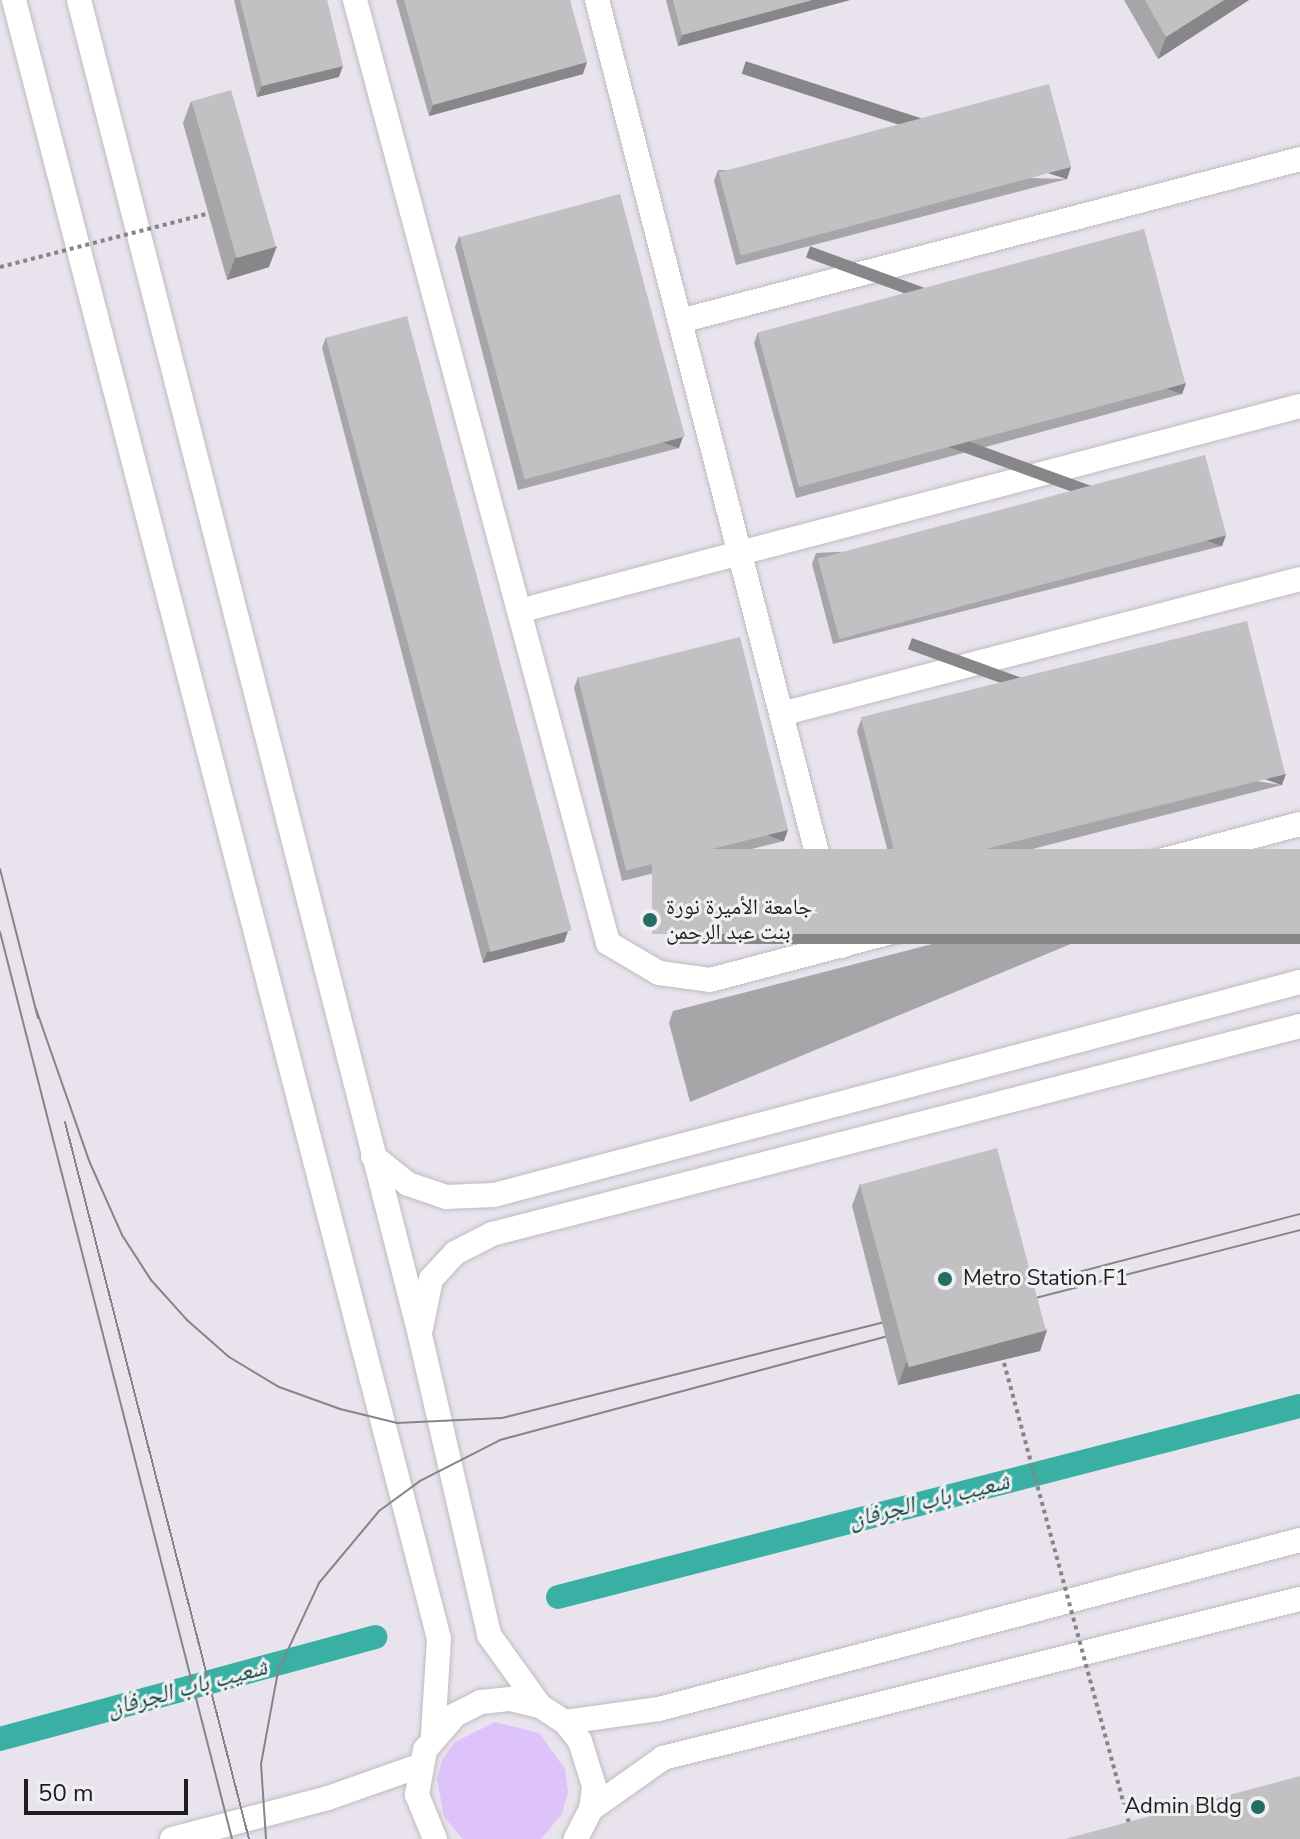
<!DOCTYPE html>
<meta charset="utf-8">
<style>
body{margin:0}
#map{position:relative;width:1300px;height:1839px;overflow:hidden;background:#f0eff2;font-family:"Nunito Sans","Noto Naskh Arabic",sans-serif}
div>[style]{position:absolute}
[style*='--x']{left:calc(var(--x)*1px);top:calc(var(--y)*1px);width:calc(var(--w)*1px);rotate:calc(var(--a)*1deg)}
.built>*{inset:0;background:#e8e3ed;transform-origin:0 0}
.green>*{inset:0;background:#ddc3fa}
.canal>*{height:24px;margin:-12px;padding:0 12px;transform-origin:12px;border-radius:12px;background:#3ab0a4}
.roads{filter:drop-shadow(0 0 2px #bdbcbf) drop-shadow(0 0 2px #bdbcbf)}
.street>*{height:24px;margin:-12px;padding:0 12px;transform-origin:12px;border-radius:12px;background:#fff}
.tram>*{height:2px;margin:-1px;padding:0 1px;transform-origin:1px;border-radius:1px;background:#858587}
.path-bridge>*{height:4px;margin-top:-2px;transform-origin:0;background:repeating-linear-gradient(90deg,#858486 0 4px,transparent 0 8px)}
.wall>*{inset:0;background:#a6a5a8}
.shaded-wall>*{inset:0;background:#878688;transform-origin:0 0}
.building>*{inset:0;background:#c1c0c3;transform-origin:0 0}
.dots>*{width:22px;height:22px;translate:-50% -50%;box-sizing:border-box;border:4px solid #f0eff2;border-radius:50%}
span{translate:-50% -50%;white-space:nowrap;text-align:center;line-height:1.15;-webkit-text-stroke:6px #f0eff2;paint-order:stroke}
.poi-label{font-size:22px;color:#1e1e1f}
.left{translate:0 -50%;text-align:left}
.right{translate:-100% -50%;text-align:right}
.water-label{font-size:24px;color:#144742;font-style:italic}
.scale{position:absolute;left:24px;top:1779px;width:164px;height:36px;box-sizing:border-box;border:4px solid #1e1e1f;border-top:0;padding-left:10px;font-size:24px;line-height:28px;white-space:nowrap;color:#1e1e1f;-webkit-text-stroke:6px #f0eff2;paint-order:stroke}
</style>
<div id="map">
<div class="built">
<div style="left:0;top:0;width:1300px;height:1839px"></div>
</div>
<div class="green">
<div style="clip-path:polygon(495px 1722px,539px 1733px,565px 1769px,568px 1792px,562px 1814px,541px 1839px,463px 1839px,444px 1817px,437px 1779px,442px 1760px,455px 1742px)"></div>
</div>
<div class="canal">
<div style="--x:558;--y:1597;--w:766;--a:-14.44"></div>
<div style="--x:0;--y:1739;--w:389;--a:-15.2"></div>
</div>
<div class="roads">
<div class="street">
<div style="--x:14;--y:0;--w:1693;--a:75.46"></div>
<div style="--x:439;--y:1639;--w:96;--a:93.6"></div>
<div style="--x:79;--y:0;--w:1378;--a:75.67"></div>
<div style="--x:420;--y:1335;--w:308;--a:77"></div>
<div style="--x:489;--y:1635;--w:87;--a:54.3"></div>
<div style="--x:355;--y:0;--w:976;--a:74.98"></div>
<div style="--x:608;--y:943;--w:59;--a:30.5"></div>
<div style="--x:659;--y:973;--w:51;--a:7.8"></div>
<div style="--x:710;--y:980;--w:610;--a:-14.81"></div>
<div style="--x:597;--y:0;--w:977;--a:75.54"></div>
<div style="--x:680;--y:321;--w:641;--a:-14.64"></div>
<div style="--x:519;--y:611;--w:807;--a:-14.71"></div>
<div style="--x:781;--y:714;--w:536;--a:-14.58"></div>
<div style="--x:373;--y:1156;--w:45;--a:38.7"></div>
<div style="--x:408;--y:1184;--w:40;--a:18.9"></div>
<div style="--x:446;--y:1197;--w:48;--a:-2.4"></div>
<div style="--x:494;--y:1195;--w:834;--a:-14.8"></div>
<div style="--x:421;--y:1328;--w:50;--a:-78.5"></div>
<div style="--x:431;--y:1279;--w:35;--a:-47"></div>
<div style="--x:455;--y:1253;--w:42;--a:-27.2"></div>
<div style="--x:492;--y:1234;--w:834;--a:-14.44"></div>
<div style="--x:565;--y:1722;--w:95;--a:-7.9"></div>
<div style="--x:659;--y:1709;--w:663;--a:-14.77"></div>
<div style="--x:591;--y:1809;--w:88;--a:-35.3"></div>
<div style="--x:663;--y:1758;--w:657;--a:-14.02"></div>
<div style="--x:172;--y:1839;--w:161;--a:-14.7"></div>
<div style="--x:328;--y:1798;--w:96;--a:-19.4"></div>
<div style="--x:435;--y:1839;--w:48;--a:-112.2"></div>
<div style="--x:417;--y:1795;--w:46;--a:-79.9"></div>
<div style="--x:425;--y:1750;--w:46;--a:-49.4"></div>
<div style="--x:455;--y:1715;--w:29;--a:-27"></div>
<div style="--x:481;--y:1702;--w:30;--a:-6"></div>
<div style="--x:511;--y:1699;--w:30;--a:14"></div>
<div style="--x:540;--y:1706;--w:30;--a:33"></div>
<div style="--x:565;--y:1722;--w:24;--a:52"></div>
<div style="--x:580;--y:1741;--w:47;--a:72.7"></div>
<div style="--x:594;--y:1786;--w:23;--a:97"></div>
<div style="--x:591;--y:1809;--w:34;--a:117"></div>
</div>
</div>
<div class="tram">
<div style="--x:0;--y:869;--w:154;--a:75.7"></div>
<div style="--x:0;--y:932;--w:936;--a:75.65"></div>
<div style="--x:36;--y:1009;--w:163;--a:70.7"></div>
<div style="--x:90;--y:1163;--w:79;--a:66"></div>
<div style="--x:122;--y:1235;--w:54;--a:57.2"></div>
<div style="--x:151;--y:1280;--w:54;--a:48"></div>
<div style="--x:187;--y:1320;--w:56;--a:41.4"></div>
<div style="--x:229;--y:1357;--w:58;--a:31"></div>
<div style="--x:279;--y:1387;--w:65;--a:19.8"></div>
<div style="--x:340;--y:1409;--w:59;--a:13.8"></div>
<div style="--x:397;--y:1423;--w:105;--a:-2.7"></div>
<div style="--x:502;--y:1418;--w:415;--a:-14.1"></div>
<div style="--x:65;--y:1122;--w:740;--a:75.61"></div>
<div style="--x:1014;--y:1289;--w:296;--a:-14.7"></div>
<div style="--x:1016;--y:1303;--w:293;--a:-14.4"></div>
<div style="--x:266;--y:1839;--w:75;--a:-93.8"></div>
<div style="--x:261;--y:1764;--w:95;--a:-79.6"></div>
<div style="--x:278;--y:1671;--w:97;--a:-65"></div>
<div style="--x:319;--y:1583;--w:94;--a:-50.2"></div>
<div style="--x:379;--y:1511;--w:51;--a:-36.2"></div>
<div style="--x:420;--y:1481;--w:90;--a:-27.1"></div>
<div style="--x:500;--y:1440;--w:422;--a:-15"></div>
</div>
<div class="path-bridge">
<div style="--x:0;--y:267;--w:218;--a:-14.4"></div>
<div style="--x:1004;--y:1363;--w:481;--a:74.8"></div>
</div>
<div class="wall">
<div style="clip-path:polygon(234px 0,327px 0,339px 77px,257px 97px)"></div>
<div style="clip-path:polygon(396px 0,570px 0,583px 74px,429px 116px)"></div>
<div style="clip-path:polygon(666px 0,850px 0,678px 46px)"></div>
<div style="clip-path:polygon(1124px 0,1249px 0,1158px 59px)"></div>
<div style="clip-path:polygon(191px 101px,269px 267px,227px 280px,183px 123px)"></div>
<div style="clip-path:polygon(718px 170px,1067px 179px,736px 265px,714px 181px)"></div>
<div style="clip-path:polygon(459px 236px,679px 448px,518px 490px,455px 247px)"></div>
<div style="clip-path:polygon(758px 332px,1186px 383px,1182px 394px,796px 498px,754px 343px)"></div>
<div style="clip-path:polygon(326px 337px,568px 931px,564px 942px,483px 963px,322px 348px)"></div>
<div style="clip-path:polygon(1226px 535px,1222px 546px,833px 644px,812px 564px,816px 553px)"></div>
<div style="clip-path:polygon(578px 677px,784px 841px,622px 881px,574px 688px)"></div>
<div style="clip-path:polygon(861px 720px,1282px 785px,896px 884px,857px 731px)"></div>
<div style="clip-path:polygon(1300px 849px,690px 1102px,669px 1023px,673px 1011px)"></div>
<div style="clip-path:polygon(860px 1184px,1047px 1330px,1040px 1351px,898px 1385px,852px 1206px)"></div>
</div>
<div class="shaded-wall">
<div style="clip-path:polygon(812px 0,850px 0,678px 46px,682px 35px)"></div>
<div style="clip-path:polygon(1224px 0,1249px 0,1158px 59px,1166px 37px)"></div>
<div style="clip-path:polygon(587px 62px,583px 74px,429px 116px,433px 105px)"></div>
<div style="clip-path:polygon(343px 66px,339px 77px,257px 97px,262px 86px)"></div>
<div style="left:1071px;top:167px;width:13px;height:342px;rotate:108deg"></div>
<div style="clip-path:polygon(277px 246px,269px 267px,227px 280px,235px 258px)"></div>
<div style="left:1186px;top:383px;width:12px;height:400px;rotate:110deg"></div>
<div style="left:683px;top:437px;width:12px;height:166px;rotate:110deg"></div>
<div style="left:1226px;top:535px;width:12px;height:401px;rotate:110deg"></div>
<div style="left:1286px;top:774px;width:12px;height:398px;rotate:110deg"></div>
<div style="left:788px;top:830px;width:12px;height:167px;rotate:110deg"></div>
<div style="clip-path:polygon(568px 931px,564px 942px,483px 963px,487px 952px)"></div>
<div style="left:1300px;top:934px;width:10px;height:626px;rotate:90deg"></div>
<div style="clip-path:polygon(1047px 1330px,1040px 1351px,898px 1385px,906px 1363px)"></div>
</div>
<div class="building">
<div style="clip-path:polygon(240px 0,327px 0,343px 66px,262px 86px)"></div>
<div style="clip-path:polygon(404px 0,570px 0,587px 62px,433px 105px)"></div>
<div style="clip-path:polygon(673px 0,812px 0,682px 35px)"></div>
<div style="clip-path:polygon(1145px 0,1224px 0,1166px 37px)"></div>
<div style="left:1049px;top:84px;width:86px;height:342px;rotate:75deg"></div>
<div style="left:231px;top:90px;width:163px;height:41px;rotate:74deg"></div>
<div style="left:620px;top:194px;width:251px;height:166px;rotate:75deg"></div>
<div style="left:1144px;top:229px;width:160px;height:400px;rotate:75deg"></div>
<div style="left:407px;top:316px;width:636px;height:84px;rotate:75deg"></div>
<div style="left:1205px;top:455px;width:83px;height:401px;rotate:75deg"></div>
<div style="left:1247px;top:621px;width:158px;height:398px;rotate:76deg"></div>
<div style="left:740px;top:637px;width:199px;height:167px;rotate:76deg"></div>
<div style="left:1300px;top:849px;width:85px;height:648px;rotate:90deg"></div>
<div style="left:997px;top:1148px;width:189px;height:142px;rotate:75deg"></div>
<div style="clip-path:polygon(1300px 1776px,1300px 1839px,1065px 1839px)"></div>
</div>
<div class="dots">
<div style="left:650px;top:920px;background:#246d65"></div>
<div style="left:945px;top:1279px;background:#246d65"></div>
<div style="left:1258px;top:1807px;background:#246d65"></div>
</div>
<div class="poi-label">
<span class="left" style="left:666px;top:920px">جامعة الأميرة نورة<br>بنت عبد الرحمن</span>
<span class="left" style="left:963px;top:1279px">Metro Station F1</span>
<span class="right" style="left:1242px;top:1807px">Admin Bldg</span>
</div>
<div class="water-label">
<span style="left:929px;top:1501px;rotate:-14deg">شعيب باب الجرفان</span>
<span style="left:187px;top:1688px;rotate:-15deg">شعيب باب الجرفان</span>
</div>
<div class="scale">50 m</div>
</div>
